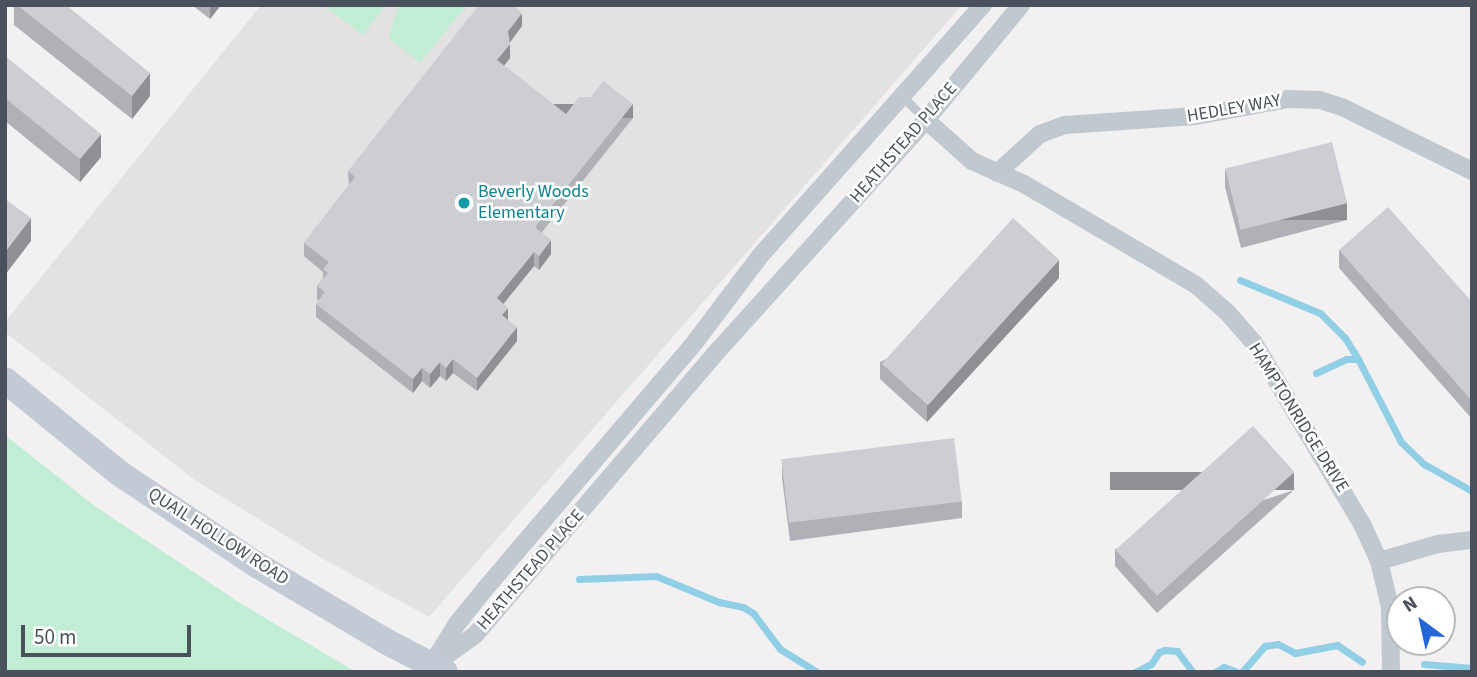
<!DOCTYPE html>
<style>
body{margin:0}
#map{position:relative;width:1477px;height:677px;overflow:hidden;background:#f2f0f0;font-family:"Source Sans 3",sans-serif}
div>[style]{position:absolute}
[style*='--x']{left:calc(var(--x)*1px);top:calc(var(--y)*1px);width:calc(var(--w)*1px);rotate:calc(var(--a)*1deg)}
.education>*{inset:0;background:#e3e1e1}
.green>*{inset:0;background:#c1edd5}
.stream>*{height:7px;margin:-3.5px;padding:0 3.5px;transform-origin:3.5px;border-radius:3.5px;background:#91cfe7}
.service>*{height:9px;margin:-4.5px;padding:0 4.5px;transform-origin:4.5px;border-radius:4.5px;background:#c1c9d0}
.minor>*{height:18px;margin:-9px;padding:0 9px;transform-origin:9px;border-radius:9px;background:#c1c9d0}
.secondary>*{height:26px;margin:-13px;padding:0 13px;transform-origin:13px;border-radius:13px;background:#c1cad5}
.wall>*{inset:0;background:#b0b1b6}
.shaded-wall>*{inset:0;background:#909094;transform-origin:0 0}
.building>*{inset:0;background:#cdced4;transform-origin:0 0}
.dots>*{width:19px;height:19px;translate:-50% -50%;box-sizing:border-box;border:4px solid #fff;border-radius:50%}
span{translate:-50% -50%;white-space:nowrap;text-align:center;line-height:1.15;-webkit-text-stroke:5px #fff;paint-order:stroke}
.street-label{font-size:18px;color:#49525c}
.culture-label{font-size:18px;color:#0d838f}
.left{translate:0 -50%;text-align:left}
.frame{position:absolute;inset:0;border:7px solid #49525c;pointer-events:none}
.north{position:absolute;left:1386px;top:586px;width:70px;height:70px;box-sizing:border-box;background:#fff;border:2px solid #b6babe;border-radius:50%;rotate:327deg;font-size:19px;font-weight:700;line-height:28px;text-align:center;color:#49525c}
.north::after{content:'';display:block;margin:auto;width:24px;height:32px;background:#2467d7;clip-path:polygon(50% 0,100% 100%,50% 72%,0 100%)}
.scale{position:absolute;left:21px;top:625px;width:170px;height:32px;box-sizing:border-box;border:4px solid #49525c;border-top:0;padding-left:9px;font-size:21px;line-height:24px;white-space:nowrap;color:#49525c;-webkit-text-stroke:5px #fff;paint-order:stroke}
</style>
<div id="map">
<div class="education">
<div style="clip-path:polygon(261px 5px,962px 5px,429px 617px,325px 560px,195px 480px,5px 332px,5px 322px)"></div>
</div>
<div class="green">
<div style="clip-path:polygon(323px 5px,386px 5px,363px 35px)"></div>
<div style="clip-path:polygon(403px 5px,467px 5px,420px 63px,389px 38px,396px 11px)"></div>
<div style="clip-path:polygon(5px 435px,96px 507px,237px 601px,356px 672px,5px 672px)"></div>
</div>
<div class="stream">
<div style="--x:1240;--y:280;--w:87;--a:22.4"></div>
<div style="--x:1320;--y:313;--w:35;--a:45"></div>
<div style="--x:1345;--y:338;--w:25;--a:58"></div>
<div style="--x:1358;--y:359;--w:93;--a:62.6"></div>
<div style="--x:1401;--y:442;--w:32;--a:44"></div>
<div style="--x:1424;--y:464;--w:55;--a:29.4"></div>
<div style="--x:1316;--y:373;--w:33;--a:-25"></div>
<div style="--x:1346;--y:359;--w:12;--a:0"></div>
<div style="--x:579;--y:579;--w:77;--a:-2.2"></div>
<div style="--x:656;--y:576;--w:68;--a:22.4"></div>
<div style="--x:719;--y:602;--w:25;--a:12"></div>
<div style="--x:743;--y:607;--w:12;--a:31"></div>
<div style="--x:753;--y:613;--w:45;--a:53.1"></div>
<div style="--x:780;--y:649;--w:44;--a:31.9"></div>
<div style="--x:1424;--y:664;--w:48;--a:4.8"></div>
<div style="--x:1135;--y:672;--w:18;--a:-27"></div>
<div style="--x:1151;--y:664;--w:14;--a:-56"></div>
<div style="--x:1159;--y:652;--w:6;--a:-18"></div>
<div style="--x:1165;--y:650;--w:12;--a:5"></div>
<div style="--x:1177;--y:651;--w:26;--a:53"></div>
<div style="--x:1215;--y:672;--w:10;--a:-29"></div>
<div style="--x:1224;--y:667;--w:14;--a:21"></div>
<div style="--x:1242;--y:672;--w:35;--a:-49"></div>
<div style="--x:1265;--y:646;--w:13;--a:-9"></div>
<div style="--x:1278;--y:644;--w:19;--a:28"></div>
<div style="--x:1295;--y:653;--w:43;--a:-10.8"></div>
<div style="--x:1337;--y:645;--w:30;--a:34"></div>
</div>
<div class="service">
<div style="--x:903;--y:97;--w:33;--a:45"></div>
</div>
<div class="minor">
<div style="--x:926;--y:120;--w:62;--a:41.7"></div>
<div style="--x:972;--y:161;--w:57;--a:23.9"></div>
<div style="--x:1024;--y:184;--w:199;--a:30.4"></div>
<div style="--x:1196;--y:285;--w:41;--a:41.1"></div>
<div style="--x:1227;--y:312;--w:41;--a:48.9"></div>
<div style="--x:1254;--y:343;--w:211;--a:59.2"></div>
<div style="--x:1362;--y:524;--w:41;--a:65.3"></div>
<div style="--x:1379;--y:561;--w:47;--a:76.6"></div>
<div style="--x:1390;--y:607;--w:65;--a:89.1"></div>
<div style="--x:997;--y:173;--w:58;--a:-42.2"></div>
<div style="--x:1040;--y:134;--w:27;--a:-20"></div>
<div style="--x:1065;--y:125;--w:131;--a:-3.9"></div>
<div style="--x:1196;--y:116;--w:94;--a:-10.5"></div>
<div style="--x:1288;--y:99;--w:32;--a:2"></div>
<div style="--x:1320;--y:100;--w:25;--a:18"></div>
<div style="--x:1344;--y:108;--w:143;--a:26.2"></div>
<div style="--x:1379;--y:561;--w:61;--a:-16.1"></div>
<div style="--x:1438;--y:544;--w:34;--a:-7"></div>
<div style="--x:435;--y:659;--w:40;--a:-58"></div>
<div style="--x:456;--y:625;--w:46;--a:-51.1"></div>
<div style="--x:485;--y:589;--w:324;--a:-49.6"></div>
<div style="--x:695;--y:342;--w:108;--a:-52.9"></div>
<div style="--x:760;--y:256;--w:336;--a:-48.4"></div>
<div style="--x:432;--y:666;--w:53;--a:-35.8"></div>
<div style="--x:475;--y:635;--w:367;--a:-49.5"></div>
<div style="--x:713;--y:356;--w:318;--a:-47.9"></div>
<div style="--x:926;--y:120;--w:149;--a:-50.4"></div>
</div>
<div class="secondary">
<div style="--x:5;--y:380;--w:147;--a:39.2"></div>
<div style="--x:119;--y:473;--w:166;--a:33.7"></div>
<div style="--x:257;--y:565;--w:151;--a:30.6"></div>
<div style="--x:387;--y:642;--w:65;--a:27.3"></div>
</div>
<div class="wall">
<div style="clip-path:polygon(14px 5px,66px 5px,150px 96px,132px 119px,14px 25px)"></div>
<div style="clip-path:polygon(192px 5px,221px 5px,210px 19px)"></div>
<div style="clip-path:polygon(522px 26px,510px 42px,510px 58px,504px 66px,566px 114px,633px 118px,542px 232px,551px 254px,539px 270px,534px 266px,503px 304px,508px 320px,517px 341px,477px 391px,453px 373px,446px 381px,440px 376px,430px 388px,422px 381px,413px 393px,316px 317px,316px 304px,319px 301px,317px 299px,317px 286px,323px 278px,323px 272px,304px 256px,304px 243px,349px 185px,348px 171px)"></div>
<div style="clip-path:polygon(5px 56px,101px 157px,80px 182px,5px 121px)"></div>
<div style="clip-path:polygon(1225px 169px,1347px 220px,1241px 248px,1225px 187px)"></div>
<div style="clip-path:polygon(1339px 250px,1472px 302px,1472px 419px,1339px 268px)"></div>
<div style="clip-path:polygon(1059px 278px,927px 422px,880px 379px,880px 362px)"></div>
<div style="clip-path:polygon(782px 461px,962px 501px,962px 518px,790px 541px,782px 478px)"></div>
<div style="clip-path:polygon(1294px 490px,1157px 613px,1115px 566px,1115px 549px)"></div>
</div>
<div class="shaded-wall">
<div style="clip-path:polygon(210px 5px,221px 5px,210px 19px)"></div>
<div style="clip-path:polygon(522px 13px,522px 26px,508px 45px,508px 31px)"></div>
<div style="clip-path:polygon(510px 44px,510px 58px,497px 74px,497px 60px)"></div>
<div style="clip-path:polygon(150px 73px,150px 96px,132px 119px,132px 96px)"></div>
<div style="left:633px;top:104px;width:14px;height:157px;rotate:90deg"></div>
<div style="clip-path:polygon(101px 134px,101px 157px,80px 182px,80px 159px)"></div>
<div style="left:1347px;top:203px;width:17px;height:110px;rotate:90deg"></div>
<div style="clip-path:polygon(31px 218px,31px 241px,5px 275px,5px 252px)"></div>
<div style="clip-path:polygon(551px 240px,551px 254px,539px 270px,539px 256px)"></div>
<div style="clip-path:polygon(534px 252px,534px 266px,497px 312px,497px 298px)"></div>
<div style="clip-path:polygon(1059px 260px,1059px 278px,927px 422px,927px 405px)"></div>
<div style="clip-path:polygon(508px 308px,508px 321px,502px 315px)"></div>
<div style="clip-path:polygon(517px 327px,517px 341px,477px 391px,477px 378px)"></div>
<div style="clip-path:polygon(453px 359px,453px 373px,446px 381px,446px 368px)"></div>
<div style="clip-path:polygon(440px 362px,440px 376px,430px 388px,430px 374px)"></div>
<div style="clip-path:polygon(422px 368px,422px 381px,413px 393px,413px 379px)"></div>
<div style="left:1294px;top:472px;width:18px;height:184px;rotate:90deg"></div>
</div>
<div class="building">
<div style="clip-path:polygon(17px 5px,66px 5px,150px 73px,132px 96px)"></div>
<div style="clip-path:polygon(479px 5px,513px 5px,522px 13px,508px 31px,510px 44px,497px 60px,566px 114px,579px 97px,591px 97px,603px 81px,633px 104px,535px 227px,551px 240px,539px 256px,534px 252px,497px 298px,508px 308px,502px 315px,517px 327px,477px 378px,453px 359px,446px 368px,440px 362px,430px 374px,422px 368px,413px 379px,316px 304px,325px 292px,317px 286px,328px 273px,323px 269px,329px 262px,304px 243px,355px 177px,348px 171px)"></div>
<div style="clip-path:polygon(5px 56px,101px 134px,80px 159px,5px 98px)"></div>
<div style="left:1332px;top:142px;width:63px;height:110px;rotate:76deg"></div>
<div style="clip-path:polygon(5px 199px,31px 218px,5px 252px)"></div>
<div style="clip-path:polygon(1388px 207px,1472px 302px,1472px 401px,1339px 250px)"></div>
<div style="left:1013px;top:218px;width:62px;height:196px;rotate:42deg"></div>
<div style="left:1253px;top:426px;width:62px;height:185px;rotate:48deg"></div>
<div style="left:954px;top:438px;width:64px;height:174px;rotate:83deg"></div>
</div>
<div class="dots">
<div style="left:464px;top:203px;background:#0f9aa8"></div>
</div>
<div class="street-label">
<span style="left:1234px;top:109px;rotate:-10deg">HEDLEY WAY</span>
<span style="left:904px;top:143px;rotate:-49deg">HEATHSTEAD PLACE</span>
<span style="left:1298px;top:418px;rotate:58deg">HAMPTONRIDGE DRIVE</span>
<span style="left:218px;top:537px;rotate:33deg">QUAIL HOLLOW ROAD</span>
<span style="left:531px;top:570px;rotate:-49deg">HEATHSTEAD PLACE</span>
</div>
<div class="culture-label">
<span class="left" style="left:478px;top:203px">Beverly Woods<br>Elementary</span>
</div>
<div class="frame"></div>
<div class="north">N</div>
<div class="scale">50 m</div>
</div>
